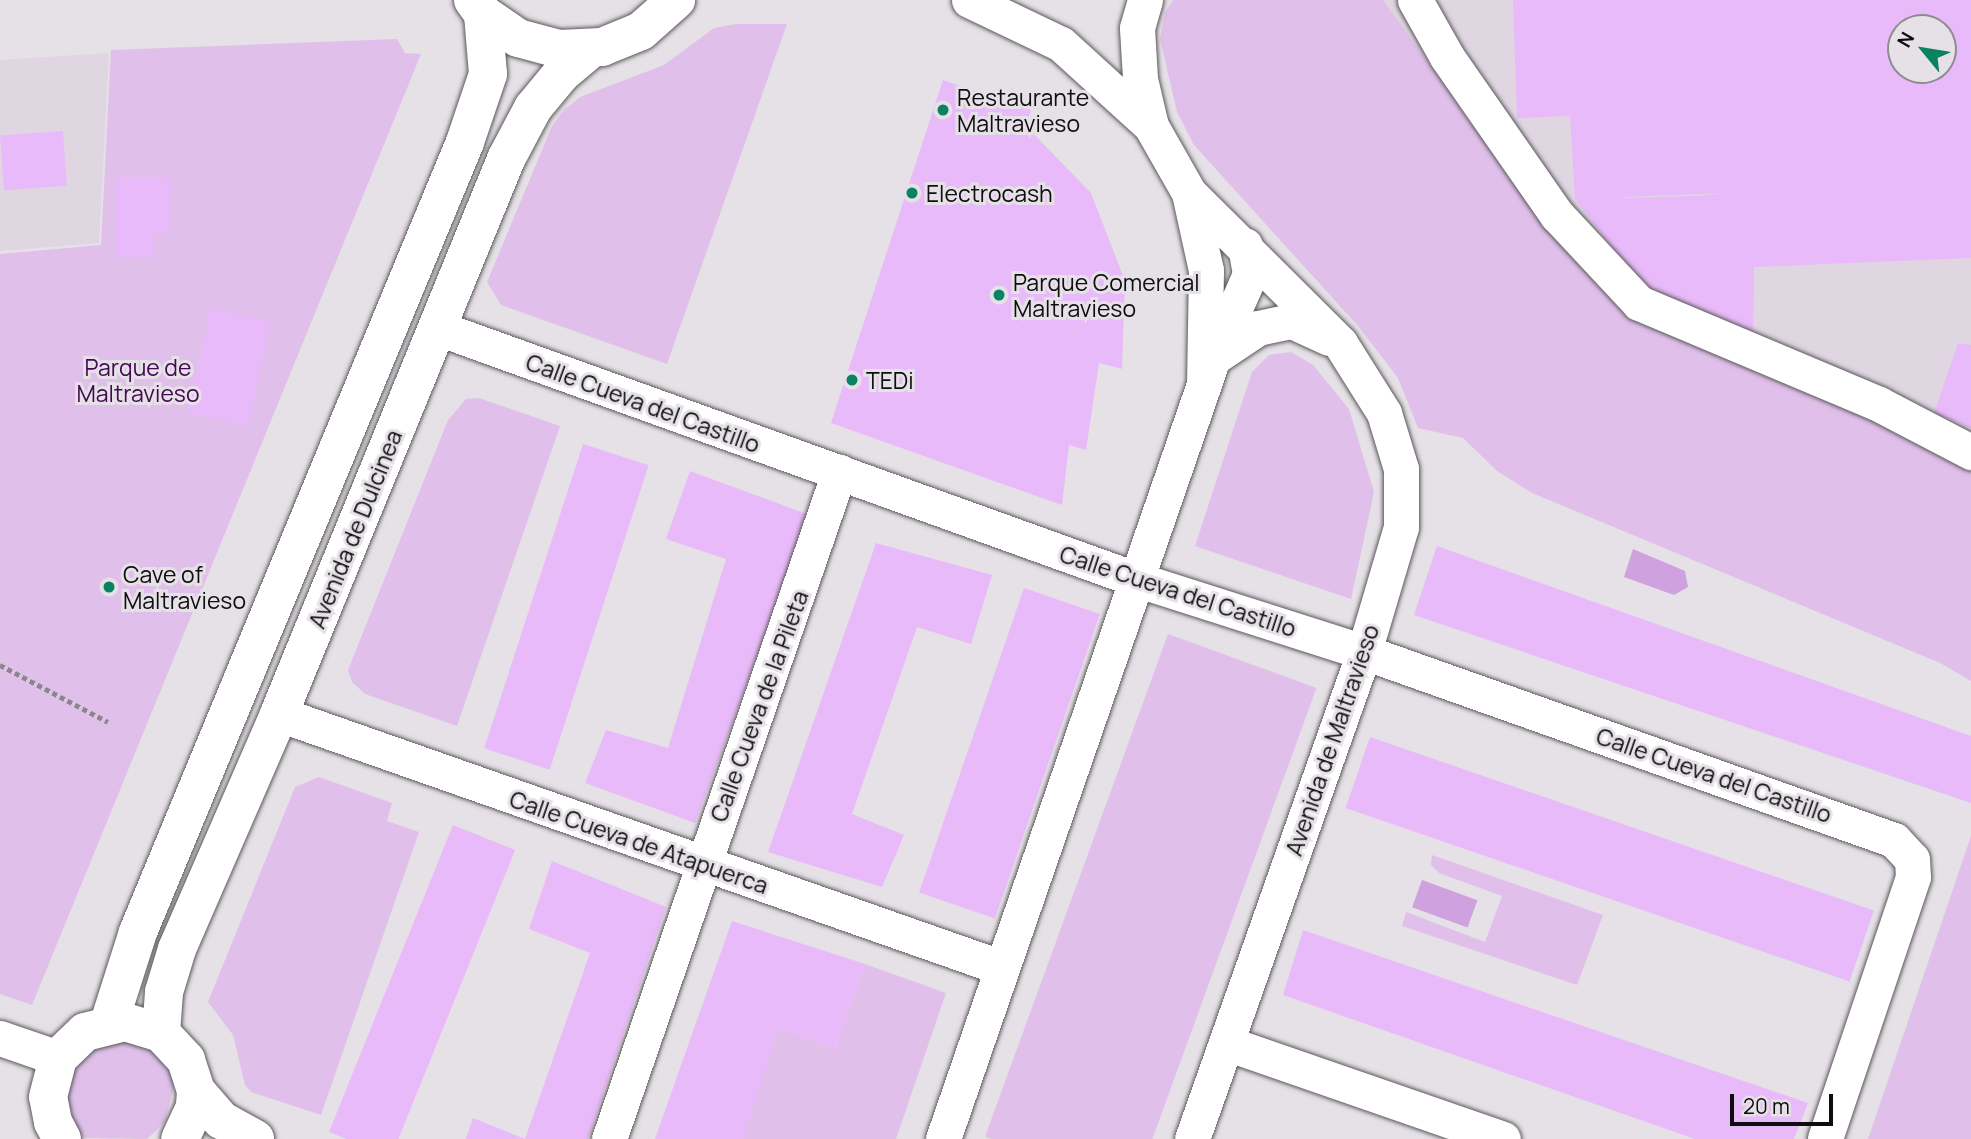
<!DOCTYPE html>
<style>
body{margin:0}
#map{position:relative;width:1971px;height:1139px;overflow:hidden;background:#e5e1e6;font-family:Manrope,sans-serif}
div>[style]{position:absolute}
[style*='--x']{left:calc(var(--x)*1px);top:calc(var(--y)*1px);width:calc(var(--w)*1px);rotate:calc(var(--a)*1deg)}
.built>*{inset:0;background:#dfd6e2}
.green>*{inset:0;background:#e0c0ea;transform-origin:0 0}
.water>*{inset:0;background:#cfa1df;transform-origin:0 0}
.building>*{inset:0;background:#e9baf9;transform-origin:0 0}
.path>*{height:4.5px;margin-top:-2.25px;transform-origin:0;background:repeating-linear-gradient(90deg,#89878a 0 5px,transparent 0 8.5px)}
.roads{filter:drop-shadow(0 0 2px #5b585c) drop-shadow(0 0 2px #5b585c)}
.minor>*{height:35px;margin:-17.5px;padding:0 17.5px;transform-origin:17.5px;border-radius:17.5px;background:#fff}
.secondary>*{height:38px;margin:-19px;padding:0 19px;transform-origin:19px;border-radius:19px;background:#fff}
.primary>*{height:38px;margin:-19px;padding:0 19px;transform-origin:19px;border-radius:19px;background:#fff}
.dots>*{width:19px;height:19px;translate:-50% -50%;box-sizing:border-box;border:4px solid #e5e1e6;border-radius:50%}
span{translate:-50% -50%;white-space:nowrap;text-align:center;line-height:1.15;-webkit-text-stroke:6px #e5e1e6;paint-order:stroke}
.poi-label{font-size:23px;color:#0e0d0f}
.left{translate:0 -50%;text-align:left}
.park-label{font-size:23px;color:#440854}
.street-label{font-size:23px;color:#0e0d0f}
.north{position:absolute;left:1887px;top:14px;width:70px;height:70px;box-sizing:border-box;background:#e5e1e6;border:2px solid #8f8c90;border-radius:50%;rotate:300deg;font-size:19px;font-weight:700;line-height:28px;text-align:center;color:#0e0d0f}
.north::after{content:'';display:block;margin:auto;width:24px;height:32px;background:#088262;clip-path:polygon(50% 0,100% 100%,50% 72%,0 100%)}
.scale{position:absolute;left:1730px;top:1094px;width:103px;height:32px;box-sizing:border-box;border:4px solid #0e0d0f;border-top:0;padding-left:9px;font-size:21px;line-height:24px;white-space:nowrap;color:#0e0d0f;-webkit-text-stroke:5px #e5e1e6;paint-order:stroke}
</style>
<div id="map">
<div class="built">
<div style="clip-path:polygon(evenodd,1378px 0,1971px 0,1971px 505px,1599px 327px,1378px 0,1901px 28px,1943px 28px,1943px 70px,1901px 70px,1901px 28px)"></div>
<div style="clip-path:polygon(109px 53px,99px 243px,0 251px,0 60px)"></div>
</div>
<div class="green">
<div style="clip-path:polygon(1173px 0,1383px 0,1544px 222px,1971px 465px,1971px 681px,1940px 663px,1532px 493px,1497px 471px,1463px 438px,1418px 428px,1398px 378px,1358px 326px,1194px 145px,1177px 112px,1160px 39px,1165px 12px)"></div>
<div style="clip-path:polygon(736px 24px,787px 24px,667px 364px,501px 305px,487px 282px,552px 126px,564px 110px,580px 97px,664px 65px,714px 28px)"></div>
<div style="clip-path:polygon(397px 39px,405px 53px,421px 54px,32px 1005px,0 994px,0 254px,101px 245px,111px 50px)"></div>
<div style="clip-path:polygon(1291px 352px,1313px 365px,1349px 409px,1374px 492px,1351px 599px,1195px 546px,1252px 372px,1269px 355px)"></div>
<div style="clip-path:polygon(479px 398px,560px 426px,457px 726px,365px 694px,352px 682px,348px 670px,448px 420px,466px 399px)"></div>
<div style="left:1168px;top:634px;width:158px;height:535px;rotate:20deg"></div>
<div style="clip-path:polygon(319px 777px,392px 803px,387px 821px,419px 832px,321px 1115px,251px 1092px,245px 1085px,233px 1035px,208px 1002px,295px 787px)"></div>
<div style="clip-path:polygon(1971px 836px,1971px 1139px,1868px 1139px)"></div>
<div style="clip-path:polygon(1432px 855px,1603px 915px,1577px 985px,1402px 926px,1406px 912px,1485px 942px,1502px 896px,1439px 873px,1431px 865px)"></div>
<div style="clip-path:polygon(865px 964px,946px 993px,896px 1139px,740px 1139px,779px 1028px,835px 1049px)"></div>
<div style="clip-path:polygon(142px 1039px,169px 1067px,174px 1085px,165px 1122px,147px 1139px,85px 1138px,72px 1126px,63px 1074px,86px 1043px)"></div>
</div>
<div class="water">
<div style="clip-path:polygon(1633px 549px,1685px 571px,1688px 587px,1674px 595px,1624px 577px)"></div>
<div style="left:1422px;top:880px;width:59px;height:29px;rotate:20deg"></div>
</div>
<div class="building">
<div style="clip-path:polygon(evenodd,1513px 0,1971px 0,1971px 258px,1754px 267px,1753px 338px,1644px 289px,1575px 199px,1570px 116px,1517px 118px,1513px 0,1901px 28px,1943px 28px,1943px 70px,1901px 70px,1901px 28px,1513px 0,1725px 193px,1697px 196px,1623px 198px,1623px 197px,1725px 193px)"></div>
<div style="clip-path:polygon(943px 80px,1031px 110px,1026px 126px,1091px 193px,1125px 281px,1122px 369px,1099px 363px,1086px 450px,1069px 445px,1062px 505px,831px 423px)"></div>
<div style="left:63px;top:131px;width:55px;height:63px;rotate:86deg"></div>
<div style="clip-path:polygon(116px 177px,171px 178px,170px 233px,153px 233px,153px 257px,116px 257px)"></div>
<div style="left:211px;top:308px;width:62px;height:107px;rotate:13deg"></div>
<div style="clip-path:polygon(1958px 343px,1971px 345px,1971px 428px,1934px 413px)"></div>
<div style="left:583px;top:444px;width:69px;height:320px;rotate:18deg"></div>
<div style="clip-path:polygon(690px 471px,809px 515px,695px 823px,585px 783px,606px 730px,668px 748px,726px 559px,666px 539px)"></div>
<div style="clip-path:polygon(876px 543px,992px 575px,971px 644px,917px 627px,852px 814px,904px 835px,882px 887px,768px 852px)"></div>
<div style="clip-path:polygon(1437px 546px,1971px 736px,1971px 803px,1414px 615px)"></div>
<div style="left:1024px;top:588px;width:80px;height:322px;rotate:19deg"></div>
<div style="left:1370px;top:737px;width:533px;height:75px;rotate:19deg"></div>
<div style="left:453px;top:825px;width:67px;height:331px;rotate:22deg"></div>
<div style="clip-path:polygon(552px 861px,666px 907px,588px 1139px,466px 1139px,473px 1118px,525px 1139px,590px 953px,529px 929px)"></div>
<div style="clip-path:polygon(732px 921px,865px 964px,835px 1049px,779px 1028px,743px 1139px,655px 1139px)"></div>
<div style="clip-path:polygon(1303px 930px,1808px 1103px,1794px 1139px,1695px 1139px,1283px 995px)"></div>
</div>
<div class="path">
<div style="--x:0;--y:665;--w:122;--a:27.8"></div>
</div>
<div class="roads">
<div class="minor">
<div style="--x:969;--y:0;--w:102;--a:25.6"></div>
<div style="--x:1061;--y:44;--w:122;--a:42.3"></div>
<div style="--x:1151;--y:126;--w:77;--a:60.4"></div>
<div style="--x:1189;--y:193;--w:79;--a:77.6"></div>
<div style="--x:1206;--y:270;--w:112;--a:91"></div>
<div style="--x:1145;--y:0;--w:29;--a:106"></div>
<div style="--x:1137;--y:28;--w:51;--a:86.6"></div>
<div style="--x:1140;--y:79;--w:48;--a:76.8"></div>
<div style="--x:1415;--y:0;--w:65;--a:60.7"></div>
<div style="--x:1447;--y:57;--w:193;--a:55.2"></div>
<div style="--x:1557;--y:215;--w:120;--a:47"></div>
<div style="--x:1639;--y:303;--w:260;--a:22.8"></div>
<div style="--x:1879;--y:404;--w:104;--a:27.6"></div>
<div style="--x:1189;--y:193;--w:213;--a:44.8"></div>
<div style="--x:1340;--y:343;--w:83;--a:57.8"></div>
<div style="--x:1384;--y:413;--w:59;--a:73.1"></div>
<div style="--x:1401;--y:469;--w:58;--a:90"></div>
<div style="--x:1401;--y:527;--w:130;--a:106.5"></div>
<div style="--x:1364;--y:652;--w:516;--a:109.45"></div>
<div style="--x:438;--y:328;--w:741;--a:19.8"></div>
<div style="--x:1135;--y:579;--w:240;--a:17.7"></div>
<div style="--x:1364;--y:652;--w:562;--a:19.53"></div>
<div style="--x:1894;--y:840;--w:26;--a:47"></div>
<div style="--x:1912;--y:859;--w:18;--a:87"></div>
<div style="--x:1913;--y:877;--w:276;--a:108.6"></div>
<div style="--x:1213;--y:358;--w:92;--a:-66.2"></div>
<div style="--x:1250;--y:274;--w:29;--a:-100"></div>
<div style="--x:279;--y:714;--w:764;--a:19.34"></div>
<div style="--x:0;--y:1038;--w:61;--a:19"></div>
<div style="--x:1226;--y:1043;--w:293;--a:19.1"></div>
<div style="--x:609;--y:1139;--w:706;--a:-70.97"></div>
<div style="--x:943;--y:1139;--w:826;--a:-70.93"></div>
<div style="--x:1213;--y:358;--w:54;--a:-33.7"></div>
<div style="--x:1258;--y:328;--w:35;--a:-12"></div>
<div style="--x:1292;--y:321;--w:41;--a:24.7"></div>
</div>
<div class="secondary">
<div style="--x:109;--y:1023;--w:96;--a:-72.3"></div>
<div style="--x:138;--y:932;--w:855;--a:-67.51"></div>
<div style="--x:465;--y:142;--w:72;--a:-71.3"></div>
<div style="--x:488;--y:74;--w:60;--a:-94.8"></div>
<div style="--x:161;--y:1033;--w:41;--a:-85.8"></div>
<div style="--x:164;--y:992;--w:45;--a:-73.2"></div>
<div style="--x:177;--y:949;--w:256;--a:-66.5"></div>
<div style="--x:279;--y:714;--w:600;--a:-67.75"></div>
<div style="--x:506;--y:159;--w:58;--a:-62.1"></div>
<div style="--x:533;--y:108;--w:44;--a:-50.5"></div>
<div style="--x:561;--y:74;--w:40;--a:-40"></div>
<div style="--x:196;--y:1091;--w:38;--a:49"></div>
<div style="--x:221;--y:1120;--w:39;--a:29"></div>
<div style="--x:62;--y:1139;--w:19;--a:-118"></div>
<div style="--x:53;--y:1122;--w:25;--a:-101"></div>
<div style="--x:48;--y:1097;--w:40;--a:-75.6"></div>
<div style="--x:58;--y:1058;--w:37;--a:-44"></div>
<div style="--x:85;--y:1032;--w:41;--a:-14"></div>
<div style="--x:125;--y:1022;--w:38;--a:17"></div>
<div style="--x:161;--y:1033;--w:37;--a:47"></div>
<div style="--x:186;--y:1060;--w:33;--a:72"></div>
<div style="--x:196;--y:1091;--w:16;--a:94"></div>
<div style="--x:195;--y:1107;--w:35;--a:115"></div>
</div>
<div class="primary">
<div style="--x:473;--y:0;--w:17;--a:54"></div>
<div style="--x:483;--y:14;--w:42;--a:34.4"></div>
<div style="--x:518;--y:38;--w:42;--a:15"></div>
<div style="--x:559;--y:49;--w:43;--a:-2.7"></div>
<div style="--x:602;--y:47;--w:42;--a:-22.3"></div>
<div style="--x:641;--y:31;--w:47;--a:-41.5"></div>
</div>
</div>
<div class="dots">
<div style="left:943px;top:110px;background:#088262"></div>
<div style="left:912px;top:193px;background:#088262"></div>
<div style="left:999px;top:295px;background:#088262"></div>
<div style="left:852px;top:380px;background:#088262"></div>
<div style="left:109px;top:587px;background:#088262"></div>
</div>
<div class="poi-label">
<span class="left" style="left:957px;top:110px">Restaurante<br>Maltravieso</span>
<span class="left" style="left:926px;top:193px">Electrocash</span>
<span class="left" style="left:1013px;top:295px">Parque Comercial<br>Maltravieso</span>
<span class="left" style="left:866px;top:380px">TEDi</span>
<span class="left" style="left:123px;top:587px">Cave of<br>Maltravieso</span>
</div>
<div class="park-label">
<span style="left:138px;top:380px">Parque de<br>Maltravieso</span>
</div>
<div class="street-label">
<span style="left:643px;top:403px;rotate:20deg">Calle Cueva del Castillo</span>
<span style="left:355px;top:529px;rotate:-68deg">Avenida de Dulcinea</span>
<span style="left:1178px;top:591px;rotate:18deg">Calle Cueva del Castillo</span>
<span style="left:759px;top:706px;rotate:-70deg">Calle Cueva de la Pileta</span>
<span style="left:1332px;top:740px;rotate:-71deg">Avenida de Maltravieso</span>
<span style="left:1714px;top:775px;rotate:19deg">Calle Cueva del Castillo</span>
<span style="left:639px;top:842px;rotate:19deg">Calle Cueva de Atapuerca</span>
</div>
<div class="north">N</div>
<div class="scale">20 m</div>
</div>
